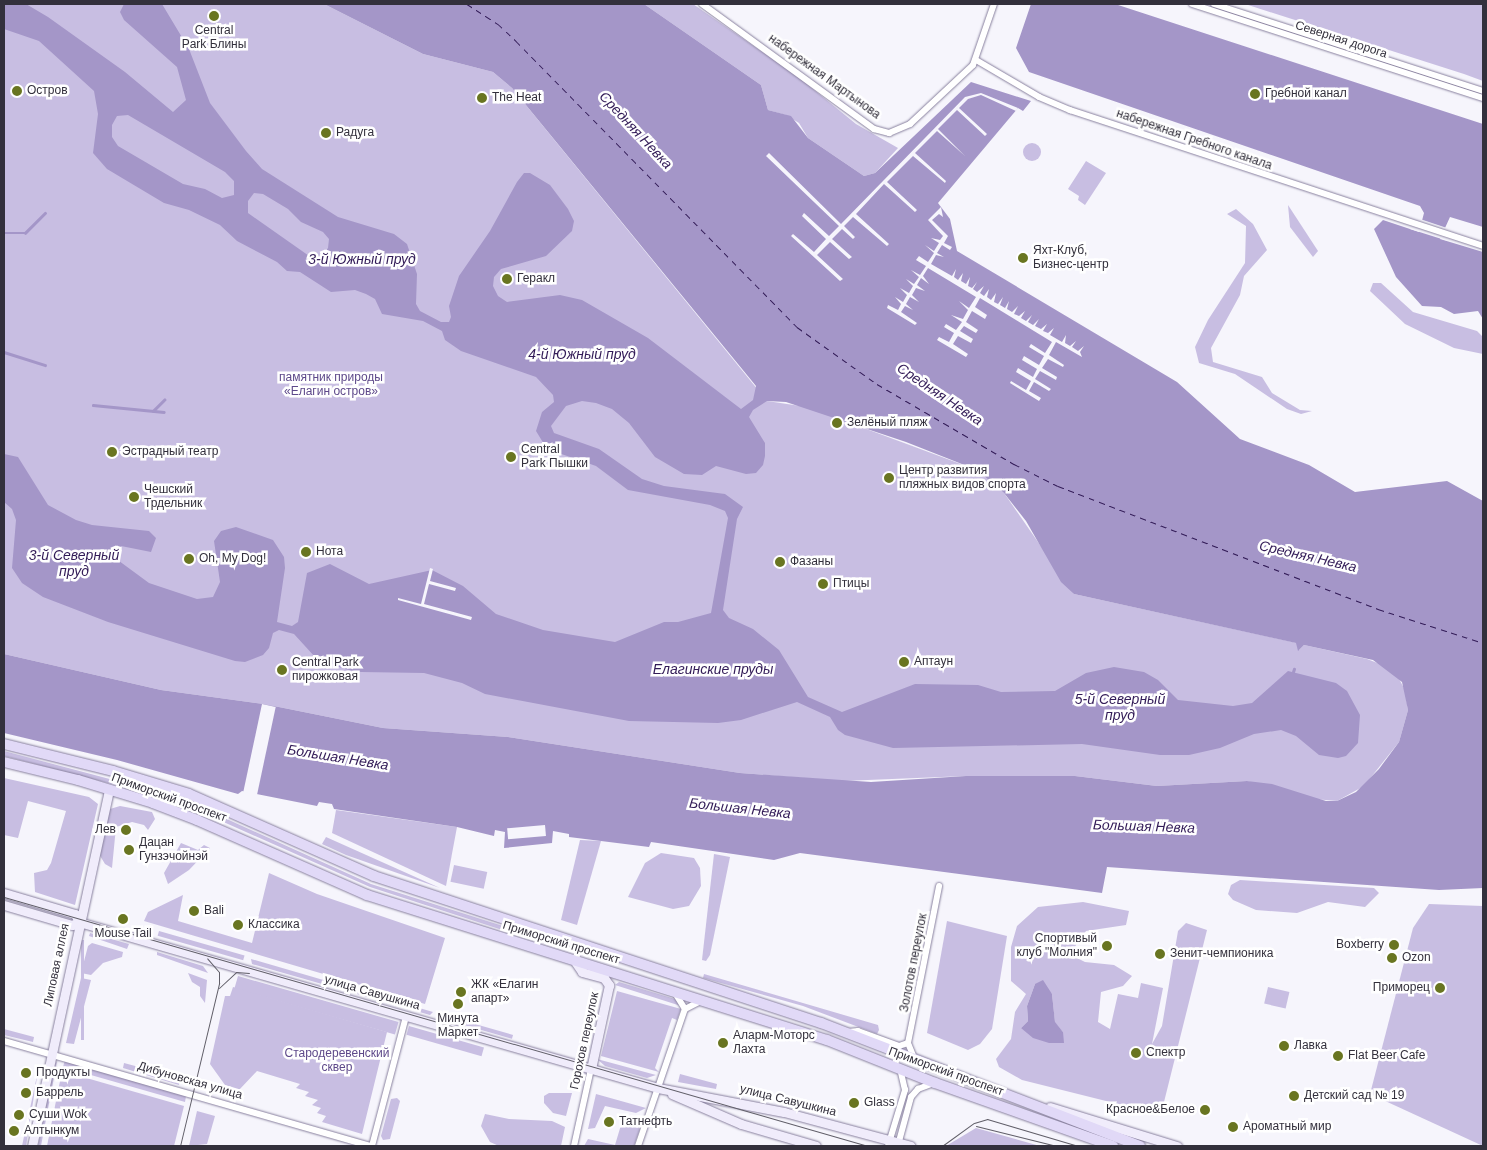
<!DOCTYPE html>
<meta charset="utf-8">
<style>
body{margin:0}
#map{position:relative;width:1487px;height:1150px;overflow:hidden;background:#f6f5fc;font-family:Helvetica,sans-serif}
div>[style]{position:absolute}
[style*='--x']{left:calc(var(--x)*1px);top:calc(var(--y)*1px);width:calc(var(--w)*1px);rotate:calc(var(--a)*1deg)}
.green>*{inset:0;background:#c8bee2;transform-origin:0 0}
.round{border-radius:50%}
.water>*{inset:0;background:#a496c8}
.pier>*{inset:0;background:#f6f5fc;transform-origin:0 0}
.stream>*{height:2.5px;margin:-1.25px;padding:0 1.25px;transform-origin:1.25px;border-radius:1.25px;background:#a496c8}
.ferry>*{height:1px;margin-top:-0.5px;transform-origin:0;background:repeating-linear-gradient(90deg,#321b57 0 6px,transparent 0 11px)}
.roads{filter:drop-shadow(0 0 1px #88809e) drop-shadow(0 0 1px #88809e)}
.street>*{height:6px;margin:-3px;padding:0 3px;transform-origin:3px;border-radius:3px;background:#fff}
.secondary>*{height:9px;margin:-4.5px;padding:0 4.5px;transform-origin:4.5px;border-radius:4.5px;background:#f0ecfb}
.primary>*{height:10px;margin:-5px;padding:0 5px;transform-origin:5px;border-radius:5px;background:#e1d9f7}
.tram>*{height:1px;margin:-0.5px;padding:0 0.5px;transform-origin:0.5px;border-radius:0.5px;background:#605e68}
.dots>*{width:14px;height:14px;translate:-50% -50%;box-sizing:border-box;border:2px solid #fff;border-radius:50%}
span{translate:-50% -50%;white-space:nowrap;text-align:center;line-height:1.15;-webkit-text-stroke:5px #fff;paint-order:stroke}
.poi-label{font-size:12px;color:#33303c}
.left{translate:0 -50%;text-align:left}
.right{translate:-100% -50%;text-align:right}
.street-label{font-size:12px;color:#33303c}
.park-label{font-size:12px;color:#5e498a}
.water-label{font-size:14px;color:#321b57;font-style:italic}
.frame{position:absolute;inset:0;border:5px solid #33303c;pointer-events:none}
</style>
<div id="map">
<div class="green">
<div style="clip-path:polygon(4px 4px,324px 4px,423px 54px,493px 72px,512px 88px,767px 401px,807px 407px,977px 470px,1004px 493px,1074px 594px,1297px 643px,1299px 650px,1304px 645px,1367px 659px,1385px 666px,1398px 677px,1405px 690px,1408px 710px,1399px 742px,1364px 786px,1337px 801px,1314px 799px,1247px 781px,1157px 786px,1075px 776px,966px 776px,843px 781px,740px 773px,508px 737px,383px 728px,264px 704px,161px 690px,4px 654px)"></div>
<div style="clip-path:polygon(644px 4px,693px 4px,797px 76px,856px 124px,898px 148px,875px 173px,864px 176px,808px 138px,799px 123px,786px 115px,768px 110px,761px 85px)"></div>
<div style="clip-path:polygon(1245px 4px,1483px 4px,1483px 81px,1464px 74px)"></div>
<div class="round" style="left:1023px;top:143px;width:18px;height:18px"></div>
<div style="clip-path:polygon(1086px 161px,1106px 173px,1085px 205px,1078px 200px,1079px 196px,1068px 189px)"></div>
<div style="clip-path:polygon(1288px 205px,1318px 251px,1313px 257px,1290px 227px)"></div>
<div style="clip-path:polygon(1236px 209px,1253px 224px,1267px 250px,1244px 276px,1240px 295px,1211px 348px,1213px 362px,1262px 377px,1272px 393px,1300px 410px,1312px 411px,1301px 414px,1287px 409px,1235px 374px,1199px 363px,1195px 347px,1208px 320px,1245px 263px,1246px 226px,1227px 214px)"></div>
<div style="clip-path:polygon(1373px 283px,1381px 283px,1413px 312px,1477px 331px,1483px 337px,1483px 354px,1454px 348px,1405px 324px,1370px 291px)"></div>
<div style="clip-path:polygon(4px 751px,155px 791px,220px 816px,371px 884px,531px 935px,530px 939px,370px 887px,219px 820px,154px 795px,4px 756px)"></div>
<div style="clip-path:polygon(4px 778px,89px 797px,98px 804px,75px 905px,35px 892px,34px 873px,47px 870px,51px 863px,66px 811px,28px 801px,18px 838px,4px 835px)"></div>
<div style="clip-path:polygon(120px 806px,152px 812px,155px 819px,148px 830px,144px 825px,132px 822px,116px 827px,112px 868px,105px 864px,99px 854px,110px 809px)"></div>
<div style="clip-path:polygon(336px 810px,457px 827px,446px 886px,332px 833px)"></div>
<div style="clip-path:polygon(326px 837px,440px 888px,346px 855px,322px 844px)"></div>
<div style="clip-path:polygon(580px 840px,601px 841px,577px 925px,561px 920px)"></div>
<div style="clip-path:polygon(181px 843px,198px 850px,204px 845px,210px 848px,189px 870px,168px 884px,164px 873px)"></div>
<div style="clip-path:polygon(661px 853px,694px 858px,700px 868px,701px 886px,689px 906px,673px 909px,628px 897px,645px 863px)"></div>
<div style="clip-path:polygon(714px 854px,730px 857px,710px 955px,706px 961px,702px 960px)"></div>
<div style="left:454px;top:865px;width:34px;height:17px;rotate:12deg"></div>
<div style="clip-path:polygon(269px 873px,317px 894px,445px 938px,425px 1004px,144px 921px,148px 912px,183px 895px,178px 921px,252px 943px)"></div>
<div style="clip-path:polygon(1240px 880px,1374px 888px,1379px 893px,1365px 907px,1328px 902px,1297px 913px,1256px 910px,1233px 900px,1228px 894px,1231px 885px)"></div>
<div style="clip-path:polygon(evenodd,1083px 902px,1129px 911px,1126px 925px,1086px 931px,1074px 948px,1073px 956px,1085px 962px,1114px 965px,1132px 976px,1123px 986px,1101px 992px,1098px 1022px,1110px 1029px,1118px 994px,1138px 998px,1141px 983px,1163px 988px,1152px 1044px,1162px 1026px,1178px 931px,1186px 923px,1207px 930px,1162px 1110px,1130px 1107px,1022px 1080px,999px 1067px,996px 1059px,1011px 1039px,1015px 1012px,1026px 994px,1011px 981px,1011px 947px,1017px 926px,1038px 907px,1083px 902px,1035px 984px,1052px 994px,1055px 1023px,1063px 1032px,1021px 1028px,1028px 1021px,1027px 1006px,1035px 984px)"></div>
<div style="clip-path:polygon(1429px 904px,1483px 906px,1483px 1146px,1370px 1094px,1413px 928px)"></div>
<div style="clip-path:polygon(947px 921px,1007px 936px,992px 1029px,980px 1044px,968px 1050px,927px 1033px)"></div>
<div style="left:159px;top:931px;width:89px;height:5px;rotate:16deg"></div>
<div style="clip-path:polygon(90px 933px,129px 944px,127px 949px,89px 936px)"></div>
<div style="left:81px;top:940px;width:3px;height:100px"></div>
<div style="clip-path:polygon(92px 943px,123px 952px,122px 957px,103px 963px,91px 975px,81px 973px,88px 946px)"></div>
<div style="clip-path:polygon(157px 952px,203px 966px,208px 973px,157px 955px)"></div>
<div style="clip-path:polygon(251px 959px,433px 1012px,430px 1015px,252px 964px)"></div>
<div style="clip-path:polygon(188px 973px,207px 980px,205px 1003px,200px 996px,200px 987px,192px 982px)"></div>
<div style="clip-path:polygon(704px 974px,878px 1025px,879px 1030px,877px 1034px,803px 1006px,703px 978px)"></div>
<div style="left:238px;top:976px;width:167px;height:13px;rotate:16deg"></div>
<div style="clip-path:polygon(81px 978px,91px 980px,74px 1044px,66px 1043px)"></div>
<div style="clip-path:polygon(619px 982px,675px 999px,681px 1006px,615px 985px)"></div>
<div style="clip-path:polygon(233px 987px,387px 1032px,362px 1134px,322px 1122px,326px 1116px,317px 1113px,321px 1108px,312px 1105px,318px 1100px,305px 1096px,309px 1092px,296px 1088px,300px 1084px,257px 1071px,239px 1090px,225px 1085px,210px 1064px,225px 996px,230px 996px)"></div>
<div style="left:1268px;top:987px;width:22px;height:17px;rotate:13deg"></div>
<div style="clip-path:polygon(617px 991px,681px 1009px,677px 1020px,672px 1018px,655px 1068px,659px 1072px,601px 1056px)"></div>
<div style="left:440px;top:1014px;width:76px;height:4px;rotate:16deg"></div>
<div style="left:409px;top:1026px;width:78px;height:9px;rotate:16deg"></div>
<div style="clip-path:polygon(4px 1029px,34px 1037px,33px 1042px,4px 1035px)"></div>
<div style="clip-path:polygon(597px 1059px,656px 1075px,647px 1078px,605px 1066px)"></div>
<div style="clip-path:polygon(65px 1060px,186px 1096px,185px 1102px,63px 1067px)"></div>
<div style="clip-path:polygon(57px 1061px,41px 1146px,38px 1146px,54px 1065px)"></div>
<div style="clip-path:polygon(124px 1063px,180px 1078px,179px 1085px,123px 1068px)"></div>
<div style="clip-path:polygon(38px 1071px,26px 1146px,22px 1146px)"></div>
<div style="clip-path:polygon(62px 1071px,184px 1106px,174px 1146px,47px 1146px)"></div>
<div style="clip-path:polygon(680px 1074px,717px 1084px,716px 1089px,678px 1082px)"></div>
<div style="clip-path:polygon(549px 1093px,572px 1093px,566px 1116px,553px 1113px,544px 1103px,544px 1096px)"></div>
<div style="clip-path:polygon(596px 1094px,646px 1108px,636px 1113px,605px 1106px,595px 1128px,588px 1129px)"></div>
<div style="clip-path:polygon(397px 1098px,400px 1101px,390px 1139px,383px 1140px,381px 1136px,391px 1099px)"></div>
<div style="clip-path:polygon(197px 1111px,215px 1116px,207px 1144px,189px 1146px)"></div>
<div style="clip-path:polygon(485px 1114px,509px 1119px,552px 1121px,565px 1127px,561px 1146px,499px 1146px,490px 1142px,481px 1126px)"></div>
<div style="clip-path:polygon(626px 1120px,636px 1123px,640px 1129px,634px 1146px,584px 1146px,588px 1139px,615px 1145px,621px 1125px)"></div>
<div style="clip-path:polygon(976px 1128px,1040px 1146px,946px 1146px)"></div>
</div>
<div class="water">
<div style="clip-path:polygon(evenodd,4px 4px,26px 4px,48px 17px,125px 72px,173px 112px,186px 100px,177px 67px,124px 20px,120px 12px,124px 4px,162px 4px,189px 49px,210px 103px,246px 151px,262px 169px,338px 217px,394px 234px,407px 244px,417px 274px,416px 304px,420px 311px,441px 322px,449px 322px,451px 317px,449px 306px,459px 276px,490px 231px,517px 182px,524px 173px,530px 173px,550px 185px,568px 209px,574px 221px,572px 231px,546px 256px,501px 269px,494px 277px,493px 286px,498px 296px,507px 302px,560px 295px,582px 300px,648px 338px,741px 409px,753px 400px,756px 386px,512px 88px,493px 72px,423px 54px,324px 4px,644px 4px,761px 85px,768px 110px,791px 116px,808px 138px,864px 176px,875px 173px,971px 82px,1031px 101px,1023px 111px,1018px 108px,938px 203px,950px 219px,957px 251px,1177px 382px,1240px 439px,1309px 465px,1355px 492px,1447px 481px,1483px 501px,1483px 888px,1439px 890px,1107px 867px,1102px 893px,800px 853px,774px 860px,651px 842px,649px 847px,569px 837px,569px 834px,553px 831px,552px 843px,504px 848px,505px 832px,495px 830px,494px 836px,457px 827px,334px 809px,332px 804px,319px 802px,317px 806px,242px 791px,238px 794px,117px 760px,4px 733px,4px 654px,161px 690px,264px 704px,383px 728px,508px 737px,740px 773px,871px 782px,966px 776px,1075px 776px,1157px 786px,1247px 781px,1272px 784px,1326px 801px,1337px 801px,1356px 792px,1379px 769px,1399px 742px,1408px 710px,1402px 682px,1373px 660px,1304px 645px,1298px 651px,1296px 643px,1074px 594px,1061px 582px,1026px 521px,1004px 493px,977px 470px,906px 442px,786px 402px,767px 401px,753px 410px,749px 417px,765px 443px,765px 456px,763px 465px,756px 473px,746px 474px,716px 466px,702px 475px,684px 474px,655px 457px,629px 423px,612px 409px,596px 403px,582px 401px,566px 406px,551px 426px,554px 433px,599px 449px,642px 479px,664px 486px,725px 494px,743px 507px,737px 519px,723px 610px,729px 618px,753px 629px,779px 650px,808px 697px,842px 712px,915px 684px,978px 685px,1001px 692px,1055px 691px,1086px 673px,1114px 667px,1144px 672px,1158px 680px,1178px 700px,1233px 706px,1252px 703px,1288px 671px,1336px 683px,1347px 691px,1360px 715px,1358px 743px,1346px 756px,1338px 758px,1319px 755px,1296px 736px,1281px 730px,1254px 734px,1220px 748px,1189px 755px,1160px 755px,1082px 744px,893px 748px,845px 735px,838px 730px,830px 717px,797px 702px,741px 720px,718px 723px,629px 721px,485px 694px,462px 683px,424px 673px,361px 672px,344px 669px,315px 657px,294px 634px,279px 630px,273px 633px,269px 648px,263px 655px,245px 662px,235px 661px,108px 622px,43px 597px,22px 583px,12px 568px,16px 520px,12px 509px,4px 502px,4px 454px,18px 457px,48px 505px,76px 520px,92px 525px,149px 531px,156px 538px,151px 552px,121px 546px,116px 551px,115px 558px,149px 583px,197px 599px,213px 597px,220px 582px,214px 541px,221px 531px,236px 527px,273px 540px,284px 557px,285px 568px,277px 622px,292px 626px,298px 622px,307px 573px,330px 564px,369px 584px,432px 570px,463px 586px,496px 614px,543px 630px,615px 642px,664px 622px,678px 622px,711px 613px,728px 518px,725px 511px,710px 505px,628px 490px,596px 466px,547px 449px,536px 431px,542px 412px,554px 402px,553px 395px,536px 377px,461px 351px,445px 340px,442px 331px,423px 321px,382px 314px,375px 299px,366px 294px,355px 290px,331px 292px,300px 272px,287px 271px,277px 262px,237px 241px,220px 225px,189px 210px,164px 203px,107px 169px,93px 153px,98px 114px,94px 91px,39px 41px,4px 29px,4px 4px,128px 115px,225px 172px,234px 181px,234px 195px,222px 198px,205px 189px,183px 184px,118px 146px,112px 137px,112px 125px,117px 116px,128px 115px,4px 4px,254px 193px,263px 194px,288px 209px,301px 222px,323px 232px,329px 239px,328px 248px,321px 257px,312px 258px,248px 213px,248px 201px,254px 193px)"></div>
<div style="clip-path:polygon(1031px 4px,1115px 4px,1483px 124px,1483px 227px,1450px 217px,1440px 239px,1483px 252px,1483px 319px,1478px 311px,1454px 314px,1441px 307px,1422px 306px,1396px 277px,1374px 229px,1383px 220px,1419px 232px,1424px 213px,1420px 206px,1029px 72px,1016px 48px)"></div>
<div style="clip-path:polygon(1043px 980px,1052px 994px,1055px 1022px,1063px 1032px,1064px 1043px,1049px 1043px,1033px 1038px,1021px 1028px,1028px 1021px,1027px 1006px,1035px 984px)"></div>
</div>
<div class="pier">
<div style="clip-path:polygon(981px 93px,1018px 108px,1016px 111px,981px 95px,968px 99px,959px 108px,987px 134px,985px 136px,957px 110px,938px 129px,965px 156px,937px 131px,915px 153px,946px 181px,945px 183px,913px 156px,887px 182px,917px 210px,915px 212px,884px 184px,856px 214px,889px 244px,887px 246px,853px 217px,844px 226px,855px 237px,853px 239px,842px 229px,832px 239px,852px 257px,849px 259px,830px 242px,817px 255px,843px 279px,840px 281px,791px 236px,793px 234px,814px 252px,826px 239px,802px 216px,804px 213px,829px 236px,839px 226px,766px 156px,769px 153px,841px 224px,965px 97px)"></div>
<div style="clip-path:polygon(941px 207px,943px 217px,939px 214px,932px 220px,948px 236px,944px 243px,952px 247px,950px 250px,942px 245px,937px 253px,944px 257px,936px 255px,931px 264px,952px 276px,956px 269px,954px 277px,958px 280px,963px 273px,961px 281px,966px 284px,970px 277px,968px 286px,972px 288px,977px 282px,973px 289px,977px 292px,984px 286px,980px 293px,984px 296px,989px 289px,987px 297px,991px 300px,996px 293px,994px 302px,998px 304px,1003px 297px,1000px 305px,1005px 308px,1009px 301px,1007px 309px,1012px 312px,1018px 306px,1014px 314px,1019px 316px,1025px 311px,1021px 318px,1026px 321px,1032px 315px,1028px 322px,1033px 325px,1039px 319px,1035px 326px,1041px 329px,1047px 324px,1043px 331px,1048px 333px,1054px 328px,1050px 335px,1062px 342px,1066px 335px,1065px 343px,1070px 346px,1076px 341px,1072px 347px,1078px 351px,1084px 346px,1080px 352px,1082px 357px,1056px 342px,1049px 355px,1064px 365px,1063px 367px,1048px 359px,1042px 368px,1057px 377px,1056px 380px,1040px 371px,1035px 379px,1051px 389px,1049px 391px,1034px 382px,1029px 391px,1041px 398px,1039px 401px,1010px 383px,1011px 381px,1026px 390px,1031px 381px,1016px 372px,1018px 368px,1033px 377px,1037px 369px,1022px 360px,1024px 356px,1039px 365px,1044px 356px,1029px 347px,1031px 344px,1045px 353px,1052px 342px,980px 298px,975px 307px,987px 315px,985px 319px,972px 311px,966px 322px,978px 330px,976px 333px,964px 326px,960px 331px,973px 339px,971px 343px,958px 336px,953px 344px,968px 354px,966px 357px,937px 340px,939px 337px,949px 342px,954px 333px,944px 327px,946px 324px,956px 330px,962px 322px,951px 315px,963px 319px,968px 310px,959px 301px,969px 308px,976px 297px,928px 268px,923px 276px,929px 284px,921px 278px,917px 285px,925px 291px,916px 288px,912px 295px,919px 302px,910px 297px,906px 304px,913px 310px,905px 306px,901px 312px,917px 323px,915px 325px,887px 308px,888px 305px,898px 310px,901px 304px,895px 297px,903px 302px,907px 295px,900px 288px,909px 293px,913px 286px,906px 279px,914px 284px,919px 277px,911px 270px,920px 275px,926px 266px,916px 260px,919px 256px,928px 262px,934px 253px,925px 245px,934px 251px,939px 243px,931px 238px,940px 240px,943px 236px,928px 220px)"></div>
<div style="clip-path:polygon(1420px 219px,1447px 228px,1443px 237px,1448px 241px,1410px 229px,1417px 229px)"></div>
<div style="clip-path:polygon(430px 568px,433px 569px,430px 581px,456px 588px,455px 591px,429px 584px,424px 604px,472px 617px,471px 620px,398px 600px,398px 598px,421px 604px)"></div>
<div style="left:262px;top:704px;width:14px;height:90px;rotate:12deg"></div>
<div style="left:545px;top:825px;width:11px;height:38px;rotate:85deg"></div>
</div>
<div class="stream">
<div style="--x:4;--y:233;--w:21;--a:0"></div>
<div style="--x:25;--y:233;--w:28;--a:-45"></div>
<div style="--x:4;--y:352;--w:43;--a:17.6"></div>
<div style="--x:93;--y:405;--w:71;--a:5.6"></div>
<div style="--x:153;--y:411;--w:16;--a:-45"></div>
<div style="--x:1293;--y:672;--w:3;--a:-72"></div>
</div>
<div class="ferry">
<div style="--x:467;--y:4;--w:37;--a:33"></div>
<div style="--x:498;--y:24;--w:25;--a:43"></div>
<div style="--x:516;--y:41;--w:401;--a:45.5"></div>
<div style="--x:797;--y:327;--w:98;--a:35.5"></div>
<div style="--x:877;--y:384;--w:159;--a:30.3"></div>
<div style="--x:1014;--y:464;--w:49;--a:26.6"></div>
<div style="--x:1058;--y:486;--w:343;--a:21"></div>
<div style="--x:1378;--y:609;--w:110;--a:17.9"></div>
</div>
<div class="roads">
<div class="street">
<div style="--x:702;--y:4;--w:213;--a:36"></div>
<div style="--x:874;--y:129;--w:16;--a:15"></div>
<div style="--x:889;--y:133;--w:23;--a:-23"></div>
<div style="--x:910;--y:124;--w:86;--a:-43.1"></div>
<div style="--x:973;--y:65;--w:65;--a:-71"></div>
<div style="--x:1192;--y:4;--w:306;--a:17.9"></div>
<div style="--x:1214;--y:4;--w:283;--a:17.9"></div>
<div style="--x:976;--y:60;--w:73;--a:30.4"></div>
<div style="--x:1039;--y:97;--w:34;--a:23"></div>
<div style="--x:1070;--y:110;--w:435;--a:18.2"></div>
<div style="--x:675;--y:993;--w:19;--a:58"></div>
<div style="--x:848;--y:1032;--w:10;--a:-6"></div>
<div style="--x:858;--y:1031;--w:44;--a:20.1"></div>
<div style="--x:899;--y:1046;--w:9;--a:-18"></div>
<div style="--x:908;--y:1043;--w:18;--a:68"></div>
<div style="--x:4;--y:1041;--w:380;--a:16"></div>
<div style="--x:908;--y:1043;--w:160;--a:-78.8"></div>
<div style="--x:898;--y:1145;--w:50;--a:-74.8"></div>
<div style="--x:911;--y:1097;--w:11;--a:-49"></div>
<div style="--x:918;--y:1089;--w:17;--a:-21"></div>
<div style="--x:372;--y:1146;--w:134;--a:-75.3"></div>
<div style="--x:574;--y:1146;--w:79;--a:-77.6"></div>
<div style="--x:638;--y:1146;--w:145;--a:-71.1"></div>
<div style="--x:685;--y:1009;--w:18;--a:-27"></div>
<div style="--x:888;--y:1146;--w:59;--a:-73.1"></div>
<div style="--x:905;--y:1090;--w:22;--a:-103"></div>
</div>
<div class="secondary">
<div style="--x:4;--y:893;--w:74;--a:16.5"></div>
<div style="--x:75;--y:914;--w:9;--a:63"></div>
<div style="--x:4;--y:905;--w:71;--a:16.4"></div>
<div style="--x:72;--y:925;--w:8;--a:-23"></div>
<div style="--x:79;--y:922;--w:602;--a:16"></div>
<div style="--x:658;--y:1088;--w:128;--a:10.8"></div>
<div style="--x:784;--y:1112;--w:131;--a:15"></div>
<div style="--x:574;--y:960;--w:14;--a:56"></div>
<div style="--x:582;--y:972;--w:23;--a:15"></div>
<div style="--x:604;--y:978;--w:9;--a:54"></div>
<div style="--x:609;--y:985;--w:86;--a:102.1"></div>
<div style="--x:672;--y:1094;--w:75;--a:23.5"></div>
<div style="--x:741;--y:1124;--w:78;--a:16.3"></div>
<div style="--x:1050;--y:1107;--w:133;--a:17.1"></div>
<div style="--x:32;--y:1146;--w:365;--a:-77.8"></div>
</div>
<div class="primary">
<div style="--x:4;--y:744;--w:112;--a:13.9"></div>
<div style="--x:113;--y:771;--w:79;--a:16.8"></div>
<div style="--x:189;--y:794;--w:202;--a:23.9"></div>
<div style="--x:374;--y:876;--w:471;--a:18.2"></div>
<div style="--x:821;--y:1023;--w:342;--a:21.1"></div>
<div style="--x:4;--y:762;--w:76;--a:13.7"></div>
<div style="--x:78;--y:780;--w:78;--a:17"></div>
<div style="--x:153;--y:803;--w:47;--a:21.1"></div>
<div style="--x:197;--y:820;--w:186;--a:23.8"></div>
<div style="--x:367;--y:895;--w:482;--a:17.5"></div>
<div style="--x:827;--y:1040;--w:116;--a:21.7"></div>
<div style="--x:935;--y:1083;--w:189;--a:19.5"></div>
</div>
</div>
<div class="tram">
<div style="--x:4;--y:897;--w:899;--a:16.08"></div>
<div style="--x:219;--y:988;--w:23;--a:-43"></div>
<div style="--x:236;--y:972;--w:13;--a:4"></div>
<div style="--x:976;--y:1126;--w:82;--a:14"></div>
<div style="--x:180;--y:1146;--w:168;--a:-76.5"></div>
<div style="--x:219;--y:983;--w:11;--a:-90"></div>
<div style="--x:219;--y:972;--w:18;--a:-131"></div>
<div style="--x:942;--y:1146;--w:39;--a:-36"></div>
<div style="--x:974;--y:1123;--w:14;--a:-17"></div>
<div style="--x:987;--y:1119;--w:95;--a:16.5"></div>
</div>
<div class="dots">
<div style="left:214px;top:16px;background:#697521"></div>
<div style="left:17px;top:91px;background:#697521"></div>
<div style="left:1255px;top:94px;background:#697521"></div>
<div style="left:482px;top:98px;background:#697521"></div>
<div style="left:326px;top:133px;background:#697521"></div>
<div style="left:1023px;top:258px;background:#697521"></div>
<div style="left:507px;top:279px;background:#697521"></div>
<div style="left:837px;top:423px;background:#697521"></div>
<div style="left:112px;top:452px;background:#697521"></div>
<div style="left:511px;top:457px;background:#697521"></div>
<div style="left:889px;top:478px;background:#697521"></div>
<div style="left:134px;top:497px;background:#697521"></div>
<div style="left:306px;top:552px;background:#697521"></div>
<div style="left:189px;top:559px;background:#697521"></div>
<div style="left:780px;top:562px;background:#697521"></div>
<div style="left:823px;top:584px;background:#697521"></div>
<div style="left:904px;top:662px;background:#697521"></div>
<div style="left:282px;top:670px;background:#697521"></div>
<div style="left:126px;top:830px;background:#697521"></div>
<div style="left:129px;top:850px;background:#697521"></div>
<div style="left:194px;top:911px;background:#697521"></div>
<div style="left:123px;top:919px;background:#697521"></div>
<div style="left:238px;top:925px;background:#697521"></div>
<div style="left:1394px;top:945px;background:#697521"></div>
<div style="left:1107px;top:946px;background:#697521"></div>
<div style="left:1160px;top:954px;background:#697521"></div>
<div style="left:1392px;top:958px;background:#697521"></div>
<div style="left:1440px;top:988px;background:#697521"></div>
<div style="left:461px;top:992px;background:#697521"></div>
<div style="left:458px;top:1004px;background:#697521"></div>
<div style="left:723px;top:1043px;background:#697521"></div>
<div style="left:1284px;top:1046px;background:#697521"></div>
<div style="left:1136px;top:1053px;background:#697521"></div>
<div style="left:1338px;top:1056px;background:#697521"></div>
<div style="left:26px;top:1073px;background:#697521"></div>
<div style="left:26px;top:1093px;background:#697521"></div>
<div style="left:1294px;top:1096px;background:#697521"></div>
<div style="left:854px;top:1103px;background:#697521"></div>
<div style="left:1205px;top:1110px;background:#697521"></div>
<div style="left:19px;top:1115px;background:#697521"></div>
<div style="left:609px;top:1122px;background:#697521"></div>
<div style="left:1233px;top:1127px;background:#697521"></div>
<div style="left:14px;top:1131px;background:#697521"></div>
</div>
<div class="poi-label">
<span style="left:214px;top:38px">Central<br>Park Блины</span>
<span class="left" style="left:27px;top:91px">Остров</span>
<span class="left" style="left:1265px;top:94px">Гребной канал</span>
<span class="left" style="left:492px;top:98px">The Heat</span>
<span class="left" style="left:336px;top:133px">Радуга</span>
<span class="left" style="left:1033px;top:258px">Яхт-Клуб,<br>Бизнес-центр</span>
<span class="left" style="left:517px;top:279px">Геракл</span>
<span class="left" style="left:847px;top:423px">Зелёный пляж</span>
<span class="left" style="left:521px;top:457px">Central<br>Park Пышки</span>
<span class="left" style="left:122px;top:452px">Эстрадный театр</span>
<span class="left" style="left:899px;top:478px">Центр развития<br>пляжных видов спорта</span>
<span class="left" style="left:144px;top:497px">Чешский<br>Трдельник</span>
<span class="left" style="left:316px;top:552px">Нота</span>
<span class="left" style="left:199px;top:559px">Oh, My Dog!</span>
<span class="left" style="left:790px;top:562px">Фазаны</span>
<span class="left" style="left:833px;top:584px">Птицы</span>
<span class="left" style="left:914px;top:662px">Аптаун</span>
<span class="left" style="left:292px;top:670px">Central Park<br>пирожковая</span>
<span class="right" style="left:116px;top:830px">Лев</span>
<span class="left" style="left:139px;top:850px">Дацан<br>Гунзэчойнэй</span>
<span class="left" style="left:204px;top:911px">Bali</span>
<span class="left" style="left:248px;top:925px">Классика</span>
<span style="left:123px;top:934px">Mouse Tail</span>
<span class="right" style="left:1097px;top:946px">Спортивый<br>клуб "Молния"</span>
<span class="right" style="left:1384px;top:945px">Boxberry</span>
<span class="left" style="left:1170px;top:954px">Зенит-чемпионика</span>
<span class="left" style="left:1402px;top:958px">Ozon</span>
<span class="left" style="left:471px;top:992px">ЖК «Елагин<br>апарт»</span>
<span class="right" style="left:1430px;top:988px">Приморец</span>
<span style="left:458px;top:1026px">Минута<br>Маркет</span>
<span class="left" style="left:733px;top:1043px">Аларм-Моторс<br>Лахта</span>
<span class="left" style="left:1294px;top:1046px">Лавка</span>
<span class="left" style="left:1146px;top:1053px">Спектр</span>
<span class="left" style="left:1348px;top:1056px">Flat Beer Cafe</span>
<span class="left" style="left:36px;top:1073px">Продукты</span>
<span class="left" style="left:36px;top:1093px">Баррель</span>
<span class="left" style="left:1304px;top:1096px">Детский сад № 19</span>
<span class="left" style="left:864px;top:1103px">Glass</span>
<span class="right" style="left:1195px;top:1110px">Красное&amp;Белое</span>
<span class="left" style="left:29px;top:1115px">Суши Wok</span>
<span class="left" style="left:619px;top:1122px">Татнефть</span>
<span class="left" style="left:1243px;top:1127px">Ароматный мир</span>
<span class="left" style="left:24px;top:1131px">Алтынкум</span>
</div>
<div class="street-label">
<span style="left:1341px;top:40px;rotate:18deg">Северная дорога</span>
<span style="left:824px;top:77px;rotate:36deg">набережная Мартынова</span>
<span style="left:1194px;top:140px;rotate:19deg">набережная Гребного канала</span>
<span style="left:169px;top:798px;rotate:20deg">Приморский проспект</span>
<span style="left:561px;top:943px;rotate:17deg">Приморский проспект</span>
<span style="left:914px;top:963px;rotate:-79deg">Золотов переулок</span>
<span style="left:57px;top:965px;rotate:-78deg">Липовая аллея</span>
<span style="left:372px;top:993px;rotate:16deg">улица Савушкина</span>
<span style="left:585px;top:1041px;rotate:-78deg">Горохов переулок</span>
<span style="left:946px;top:1072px;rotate:20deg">Приморский проспект</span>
<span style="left:190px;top:1081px;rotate:16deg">Дибуновская улица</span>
<span style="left:788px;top:1101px;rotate:14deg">улица Савушкина</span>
</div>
<div class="park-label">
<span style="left:331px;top:385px">памятник природы<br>«Елагин остров»</span>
<span style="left:337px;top:1061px">Стародеревенский<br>сквер</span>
</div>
<div class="water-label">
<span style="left:636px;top:130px;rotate:47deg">Средняя Невка</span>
<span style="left:362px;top:259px">3-й Южный пруд</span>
<span style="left:582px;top:354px">4-й Южный пруд</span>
<span style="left:940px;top:394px;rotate:34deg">Средняя Невка</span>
<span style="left:74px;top:563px">3-й Северный<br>пруд</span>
<span style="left:1308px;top:556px;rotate:13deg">Средняя Невка</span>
<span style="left:713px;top:669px">Елагинские пруды</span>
<span style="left:1120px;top:707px">5-й Северный<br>пруд</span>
<span style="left:338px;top:757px;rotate:9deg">Большая Невка</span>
<span style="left:740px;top:808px;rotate:6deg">Большая Невка</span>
<span style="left:1144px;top:826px;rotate:2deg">Большая Невка</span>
</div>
<div class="frame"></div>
</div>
